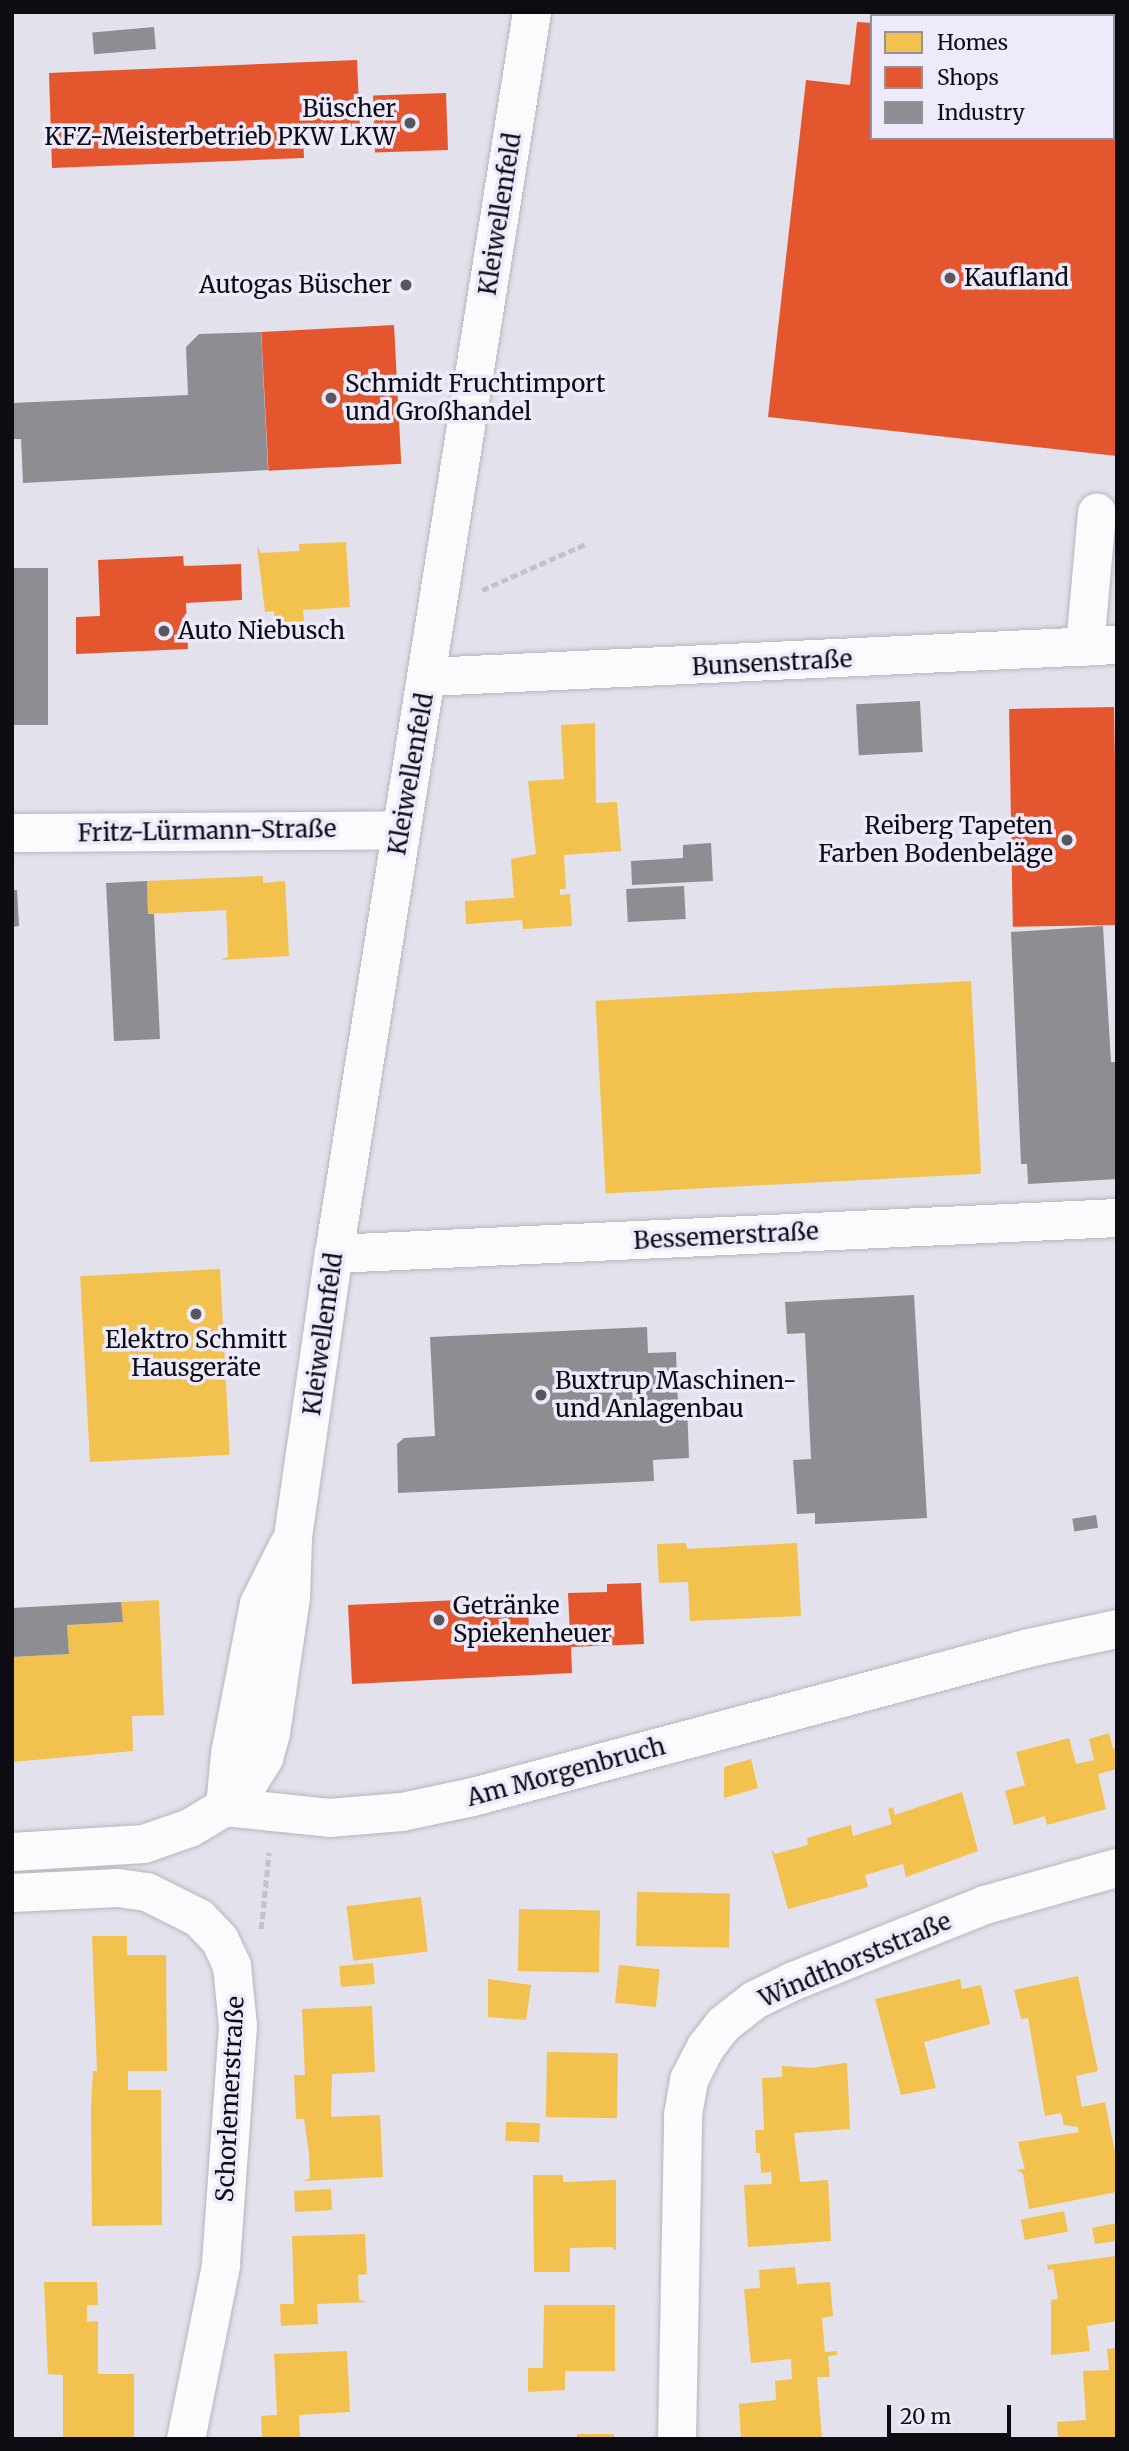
<!DOCTYPE html>
<meta charset="utf-8">
<style>
body{margin:0}
#map{position:relative;width:1129px;height:2451px;overflow:hidden;background:#e3e1eb;font-family:Merriweather,serif}
div>[style]{position:absolute}
[style*='--x']{left:calc(var(--x)*1px);top:calc(var(--y)*1px);width:calc(var(--w)*1px);rotate:calc(var(--a)*1deg)}
.homes>*{inset:0;background:#f2c14e;transform-origin:0 0}
.shops>*{inset:0;background:#e4572e;transform-origin:0 0}
.industry>*{inset:0;background:#8d8d92;transform-origin:0 0}
.path>*{height:4.5px;margin-top:-2.25px;transform-origin:0;background:repeating-linear-gradient(90deg,#c3c3c6 0 7px,transparent 0 10.5px)}
.roads{filter:drop-shadow(0 0 2px #b7b6bd) drop-shadow(0 0 2px #b7b6bd)}
.minor>*{height:38px;margin:-19px;padding:0 19px;transform-origin:19px;border-radius:19px;background:#fbfafc}
.dots>*{width:19px;height:19px;translate:-50% -50%;box-sizing:border-box;border:4px solid #edeafc;border-radius:50%}
span{translate:-50% -50%;white-space:nowrap;text-align:center;line-height:1.15;-webkit-text-stroke:7px #edeafc;paint-order:stroke}
.poi-label{font-size:24px;color:#0d0c12}
.right{translate:-100% -50%;text-align:right}
.left{translate:0 -50%;text-align:left}
.street-label{font-size:24px;color:#0d0c12}
.frame{position:absolute;inset:0;border:14px solid #0d0c12;pointer-events:none}
.legend{position:absolute;left:870px;top:14px;width:245px;height:126px;box-sizing:border-box;background:#edeafc;border:2px solid #93919e;margin:0;padding:9px 12px;list-style:none;font-size:21px;color:#0d0c12}
.legend li{display:flex;align-items:center;gap:14px;height:35px}
.legend b{width:35px;border:2px solid #93919e}
.scale{position:absolute;left:887px;top:2405px;width:124px;height:32px;box-sizing:border-box;border:4px solid #0d0c12;border-top:0;padding-left:9px;font-size:21px;line-height:24px;white-space:nowrap;color:#0d0c12;-webkit-text-stroke:5px #edeafc;paint-order:stroke}
</style>
<div id="map">
<div class="homes">
<div style="clip-path:polygon(346px 542px,350px 607px,303px 610px,305px 634px,276px 635px,274px 611px,265px 612px,257px 546px,261px 553px,299px 551px,299px 544px)"></div>
<div style="clip-path:polygon(595px 723px,596px 803px,617px 802px,621px 851px,564px 855px,566px 889px,560px 889px,560px 895px,570px 894px,572px 926px,523px 929px,522px 920px,466px 924px,465px 901px,514px 898px,511px 859px,536px 854px,528px 781px,564px 779px,561px 725px)"></div>
<div style="clip-path:polygon(263px 876px,263px 883px,285px 881px,289px 956px,221px 960px,228px 957px,226px 910px,148px 914px,147px 881px)"></div>
<div style="left:971px;top:981px;width:193px;height:376px;rotate:87deg"></div>
<div style="left:220px;top:1269px;width:186px;height:140px;rotate:87deg"></div>
<div style="clip-path:polygon(686px 1543px,687px 1549px,797px 1543px,801px 1616px,690px 1621px,688px 1582px,659px 1583px,657px 1544px)"></div>
<div style="clip-path:polygon(159px 1600px,164px 1715px,132px 1716px,133px 1751px,12px 1762px,12px 1657px,69px 1654px,67px 1625px,123px 1622px,121px 1602px)"></div>
<div style="clip-path:polygon(1109px 1733px,1113px 1749px,1117px 1748px,1117px 1769px,1098px 1774px,1106px 1809px,1047px 1825px,1045px 1816px,1014px 1825px,1005px 1791px,1025px 1785px,1016px 1752px,1069px 1738px,1076px 1764px,1094px 1760px,1089px 1739px)"></div>
<div style="clip-path:polygon(751px 1759px,758px 1788px,724px 1798px,724px 1767px)"></div>
<div style="clip-path:polygon(962px 1792px,978px 1851px,906px 1877px,903px 1864px,865px 1875px,868px 1887px,788px 1909px,771px 1849px,775px 1854px,808px 1845px,807px 1838px,851px 1825px,853px 1836px,892px 1824px,888px 1809px,893px 1807px,895px 1815px)"></div>
<div style="left:637px;top:1892px;width:93px;height:54px;rotate:1deg"></div>
<div style="left:421px;top:1897px;width:55px;height:75px;rotate:83deg"></div>
<div style="left:519px;top:1909px;width:81px;height:62px;rotate:1deg"></div>
<div style="clip-path:polygon(92px 1936px,127px 1936px,127px 1955px,166px 1955px,167px 2071px,128px 2071px,128px 2090px,161px 2090px,162px 2225px,92px 2226px,91px 2109px,93px 2071px,97px 2071px)"></div>
<div style="left:373px;top:1963px;width:21px;height:34px;rotate:85deg"></div>
<div style="left:619px;top:1965px;width:41px;height:38px;rotate:6deg"></div>
<div style="clip-path:polygon(1078px 1976px,1098px 2071px,1076px 2076px,1082px 2107px,1105px 2102px,1117px 2162px,1117px 2192px,1029px 2209px,1023px 2174px,1017px 2170px,1025px 2169px,1018px 2142px,1079px 2132px,1078px 2127px,1064px 2125px,1061px 2113px,1045px 2116px,1028px 2018px,1021px 2019px,1014px 1990px)"></div>
<div style="clip-path:polygon(488px 1979px,531px 1985px,526px 2020px,488px 2017px)"></div>
<div style="clip-path:polygon(960px 1979px,962px 1989px,981px 1985px,990px 2024px,924px 2042px,936px 2088px,901px 2095px,875px 1999px)"></div>
<div style="clip-path:polygon(372px 2006px,375px 2072px,332px 2074px,331px 2117px,380px 2115px,383px 2177px,303px 2181px,310px 2178px,309px 2154px,304px 2119px,296px 2119px,294px 2075px,305px 2075px,302px 2009px)"></div>
<div style="left:547px;top:2052px;width:71px;height:65px;rotate:1deg"></div>
<div style="clip-path:polygon(844px 2063px,847px 2063px,850px 2129px,794px 2133px,800px 2182px,828px 2180px,831px 2241px,748px 2247px,744px 2185px,772px 2184px,771px 2172px,761px 2173px,760px 2153px,756px 2153px,755px 2130px,764px 2130px,762px 2078px,782px 2077px,782px 2066px,812px 2068px)"></div>
<div style="left:506px;top:2122px;width:34px;height:19px;rotate:2deg"></div>
<div style="clip-path:polygon(533px 2175px,563px 2175px,563px 2182px,616px 2180px,616px 2251px,612px 2247px,570px 2248px,570px 2272px,534px 2272px)"></div>
<div style="left:331px;top:2189px;width:21px;height:37px;rotate:87deg"></div>
<div style="left:1064px;top:2211px;width:21px;height:44px;rotate:79deg"></div>
<div style="clip-path:polygon(1117px 2223px,1117px 2241px,1095px 2244px,1092px 2228px)"></div>
<div style="clip-path:polygon(365px 2234px,367px 2274px,358px 2275px,359px 2300px,368px 2302px,317px 2304px,318px 2324px,281px 2326px,280px 2304px,294px 2304px,292px 2236px)"></div>
<div style="clip-path:polygon(1117px 2256px,1117px 2321px,1087px 2326px,1090px 2351px,1051px 2355px,1051px 2300px,1058px 2299px,1053px 2269px,1048px 2270px,1047px 2265px)"></div>
<div style="clip-path:polygon(795px 2267px,797px 2284px,830px 2282px,833px 2316px,822px 2318px,825px 2352px,837px 2351px,837px 2355px,828px 2356px,830px 2377px,817px 2377px,822px 2439px,741px 2439px,739px 2404px,776px 2400px,775px 2381px,792px 2379px,791px 2359px,751px 2363px,744px 2289px,760px 2288px,759px 2270px)"></div>
<div style="clip-path:polygon(44px 2282px,97px 2282px,98px 2305px,87px 2305px,87px 2322px,98px 2321px,98px 2374px,134px 2374px,134px 2439px,63px 2439px,63px 2375px,48px 2374px)"></div>
<div style="clip-path:polygon(544px 2305px,615px 2305px,615px 2371px,565px 2371px,565px 2390px,528px 2392px,528px 2368px,543px 2368px)"></div>
<div style="clip-path:polygon(1117px 2348px,1117px 2439px,1058px 2439px,1057px 2422px,1086px 2420px,1083px 2371px,1109px 2370px,1107px 2349px)"></div>
<div style="clip-path:polygon(347px 2351px,350px 2412px,299px 2415px,300px 2439px,262px 2439px,261px 2416px,277px 2415px,274px 2354px)"></div>
<div style="left:577px;top:2434px;width:37px;height:5px"></div>
</div>
<div class="shops">
<div style="clip-path:polygon(857px 22px,872px 23px,872px 138px,1113px 138px,1113px 28px,1117px 28px,1117px 456px,768px 417px,806px 80px,850px 85px)"></div>
<div style="clip-path:polygon(357px 60px,360px 126px,303px 128px,304px 158px,52px 168px,49px 73px)"></div>
<div style="left:446px;top:93px;width:57px;height:73px;rotate:88deg"></div>
<div style="left:394px;top:325px;width:139px;height:133px;rotate:87deg"></div>
<div style="clip-path:polygon(183px 556px,184px 566px,241px 564px,242px 600px,186px 603px,188px 649px,76px 654px,76px 617px,100px 616px,98px 560px)"></div>
<div style="left:1114px;top:707px;width:218px;height:105px;rotate:89deg"></div>
<div style="clip-path:polygon(641px 1583px,644px 1644px,571px 1647px,572px 1673px,352px 1684px,348px 1605px,528px 1597px,529px 1637px,570px 1635px,568px 1593px,607px 1592px,607px 1584px)"></div>
</div>
<div class="industry">
<div style="left:154px;top:27px;width:22px;height:62px;rotate:85deg"></div>
<div style="clip-path:polygon(261px 332px,268px 470px,23px 483px,21px 439px,12px 439px,12px 403px,188px 395px,186px 347px,199px 334px)"></div>
<div style="left:12px;top:568px;width:36px;height:157px"></div>
<div style="left:920px;top:701px;width:51px;height:64px;rotate:87deg"></div>
<div style="clip-path:polygon(711px 843px,713px 881px,632px 885px,631px 861px,683px 858px,683px 845px)"></div>
<div style="clip-path:polygon(147px 881px,148px 914px,154px 914px,160px 1039px,114px 1041px,106px 883px)"></div>
<div style="left:684px;top:886px;width:33px;height:58px;rotate:87deg"></div>
<div style="clip-path:polygon(12px 890px,17px 890px,19px 926px,12px 927px)"></div>
<div style="clip-path:polygon(1103px 926px,1111px 1062px,1117px 1062px,1117px 1179px,1028px 1184px,1027px 1164px,1021px 1164px,1011px 932px)"></div>
<div style="clip-path:polygon(914px 1295px,927px 1518px,815px 1524px,815px 1513px,797px 1514px,793px 1460px,811px 1459px,805px 1333px,787px 1334px,785px 1302px)"></div>
<div style="clip-path:polygon(647px 1327px,648px 1353px,676px 1352px,678px 1405px,687px 1404px,689px 1458px,653px 1460px,654px 1481px,398px 1493px,397px 1444px,404px 1438px,435px 1436px,430px 1337px)"></div>
<div style="left:1096px;top:1515px;width:13px;height:24px;rotate:81deg"></div>
<div style="clip-path:polygon(121px 1602px,123px 1622px,67px 1625px,69px 1654px,12px 1657px,12px 1608px)"></div>
</div>
<div class="path">
<div style="--x:482;--y:590;--w:114;--a:-23.9"></div>
<div style="--x:261;--y:1929;--w:77;--a:-84.1"></div>
</div>
<div class="roads">
<div class="minor">
<div style="--x:1085;--y:647;--w:135;--a:-84.9"></div>
<div style="--x:428;--y:677;--w:690;--a:-2.66"></div>
<div style="--x:12;--y:833;--w:389;--a:-0.4"></div>
<div style="--x:334;--y:1254;--w:784;--a:-2.63"></div>
<div style="--x:225;--y:1807;--w:105;--a:6"></div>
<div style="--x:329;--y:1818;--w:73;--a:-4.7"></div>
<div style="--x:402;--y:1812;--w:73;--a:-11.9"></div>
<div style="--x:473;--y:1797;--w:576;--a:-15"></div>
<div style="--x:1029;--y:1648;--w:90;--a:-12.2"></div>
<div style="--x:225;--y:1807;--w:53;--a:-84.6"></div>
<div style="--x:230;--y:1754;--w:153;--a:-79.1"></div>
<div style="--x:259;--y:1604;--w:65;--a:-63.4"></div>
<div style="--x:12;--y:1852;--w:132;--a:-3.5"></div>
<div style="--x:144;--y:1844;--w:49;--a:-19.2"></div>
<div style="--x:190;--y:1828;--w:41;--a:-31"></div>
<div style="--x:225;--y:1807;--w:33;--a:-45"></div>
<div style="--x:248;--y:1784;--w:31;--a:-58"></div>
<div style="--x:264;--y:1758;--w:26;--a:-74"></div>
<div style="--x:271;--y:1733;--w:136;--a:-81.6"></div>
<div style="--x:291;--y:1598;--w:61;--a:-88.1"></div>
<div style="--x:293;--y:1537;--w:286;--a:-81.8"></div>
<div style="--x:334;--y:1254;--w:1258;--a:-80.94"></div>
<div style="--x:12;--y:1893;--w:106;--a:-2.7"></div>
<div style="--x:118;--y:1888;--w:29;--a:8"></div>
<div style="--x:147;--y:1892;--w:58;--a:26.6"></div>
<div style="--x:199;--y:1918;--w:30;--a:46"></div>
<div style="--x:220;--y:1940;--w:29;--a:65"></div>
<div style="--x:232;--y:1966;--w:60;--a:84.3"></div>
<div style="--x:238;--y:2026;--w:241;--a:94.1"></div>
<div style="--x:221;--y:2266;--w:177;--a:101.4"></div>
<div style="--x:677;--y:2439;--w:324;--a:-88.9"></div>
<div style="--x:683;--y:2115;--w:36;--a:-80"></div>
<div style="--x:689;--y:2080;--w:37;--a:-63"></div>
<div style="--x:706;--y:2047;--w:29;--a:-52"></div>
<div style="--x:724;--y:2024;--w:39;--a:-38"></div>
<div style="--x:755;--y:2000;--w:43;--a:-26"></div>
<div style="--x:794;--y:1981;--w:206;--a:-21.7"></div>
<div style="--x:985;--y:1905;--w:137;--a:-15.7"></div>
</div>
</div>
<div class="dots">
<div style="left:410px;top:123px;background:#58575e"></div>
<div style="left:950px;top:278px;background:#58575e"></div>
<div style="left:406px;top:285px;background:#58575e"></div>
<div style="left:331px;top:398px;background:#58575e"></div>
<div style="left:164px;top:631px;background:#58575e"></div>
<div style="left:1067px;top:840px;background:#58575e"></div>
<div style="left:196px;top:1314px;background:#58575e"></div>
<div style="left:541px;top:1395px;background:#58575e"></div>
<div style="left:439px;top:1620px;background:#58575e"></div>
</div>
<div class="poi-label">
<span class="right" style="left:396px;top:123px">Büscher<br>KFZ-Meisterbetrieb PKW LKW</span>
<span class="left" style="left:964px;top:278px">Kaufland</span>
<span class="right" style="left:392px;top:285px">Autogas Büscher</span>
<span class="left" style="left:345px;top:398px">Schmidt Fruchtimport<br>und Großhandel</span>
<span class="left" style="left:178px;top:631px">Auto Niebusch</span>
<span class="right" style="left:1053px;top:840px">Reiberg Tapeten<br>Farben Bodenbeläge</span>
<span style="left:196px;top:1354px">Elektro Schmitt<br>Hausgeräte</span>
<span class="left" style="left:555px;top:1395px">Buxtrup Maschinen-<br>und Anlagenbau</span>
<span class="left" style="left:453px;top:1620px">Getränke<br>Spiekenheuer</span>
</div>
<div class="street-label">
<span style="left:500px;top:214px;rotate:-81deg">Kleiwellenfeld</span>
<span style="left:772px;top:663px;rotate:-3deg">Bunsenstraße</span>
<span style="left:411px;top:774px;rotate:-80deg">Kleiwellenfeld</span>
<span style="left:207px;top:831px;rotate:-1deg">Fritz-Lürmann-Straße</span>
<span style="left:726px;top:1236px;rotate:-3deg">Bessemerstraße</span>
<span style="left:323px;top:1334px;rotate:-82deg">Kleiwellenfeld</span>
<span style="left:566px;top:1772px;rotate:-15deg">Am Morgenbruch</span>
<span style="left:855px;top:1960px;rotate:-23deg">Windthorststraße</span>
<span style="left:230px;top:2099px;rotate:-87deg">Schorlemerstraße</span>
</div>
<div class="frame"></div>
<ul class="legend">
<li><b style="height:19px;background:#f2c14e"></b>Homes</li>
<li><b style="height:19px;background:#e4572e"></b>Shops</li>
<li><b style="height:19px;background:#8d8d92"></b>Industry</li>
</ul>
<div class="scale">20 m</div>
</div>
